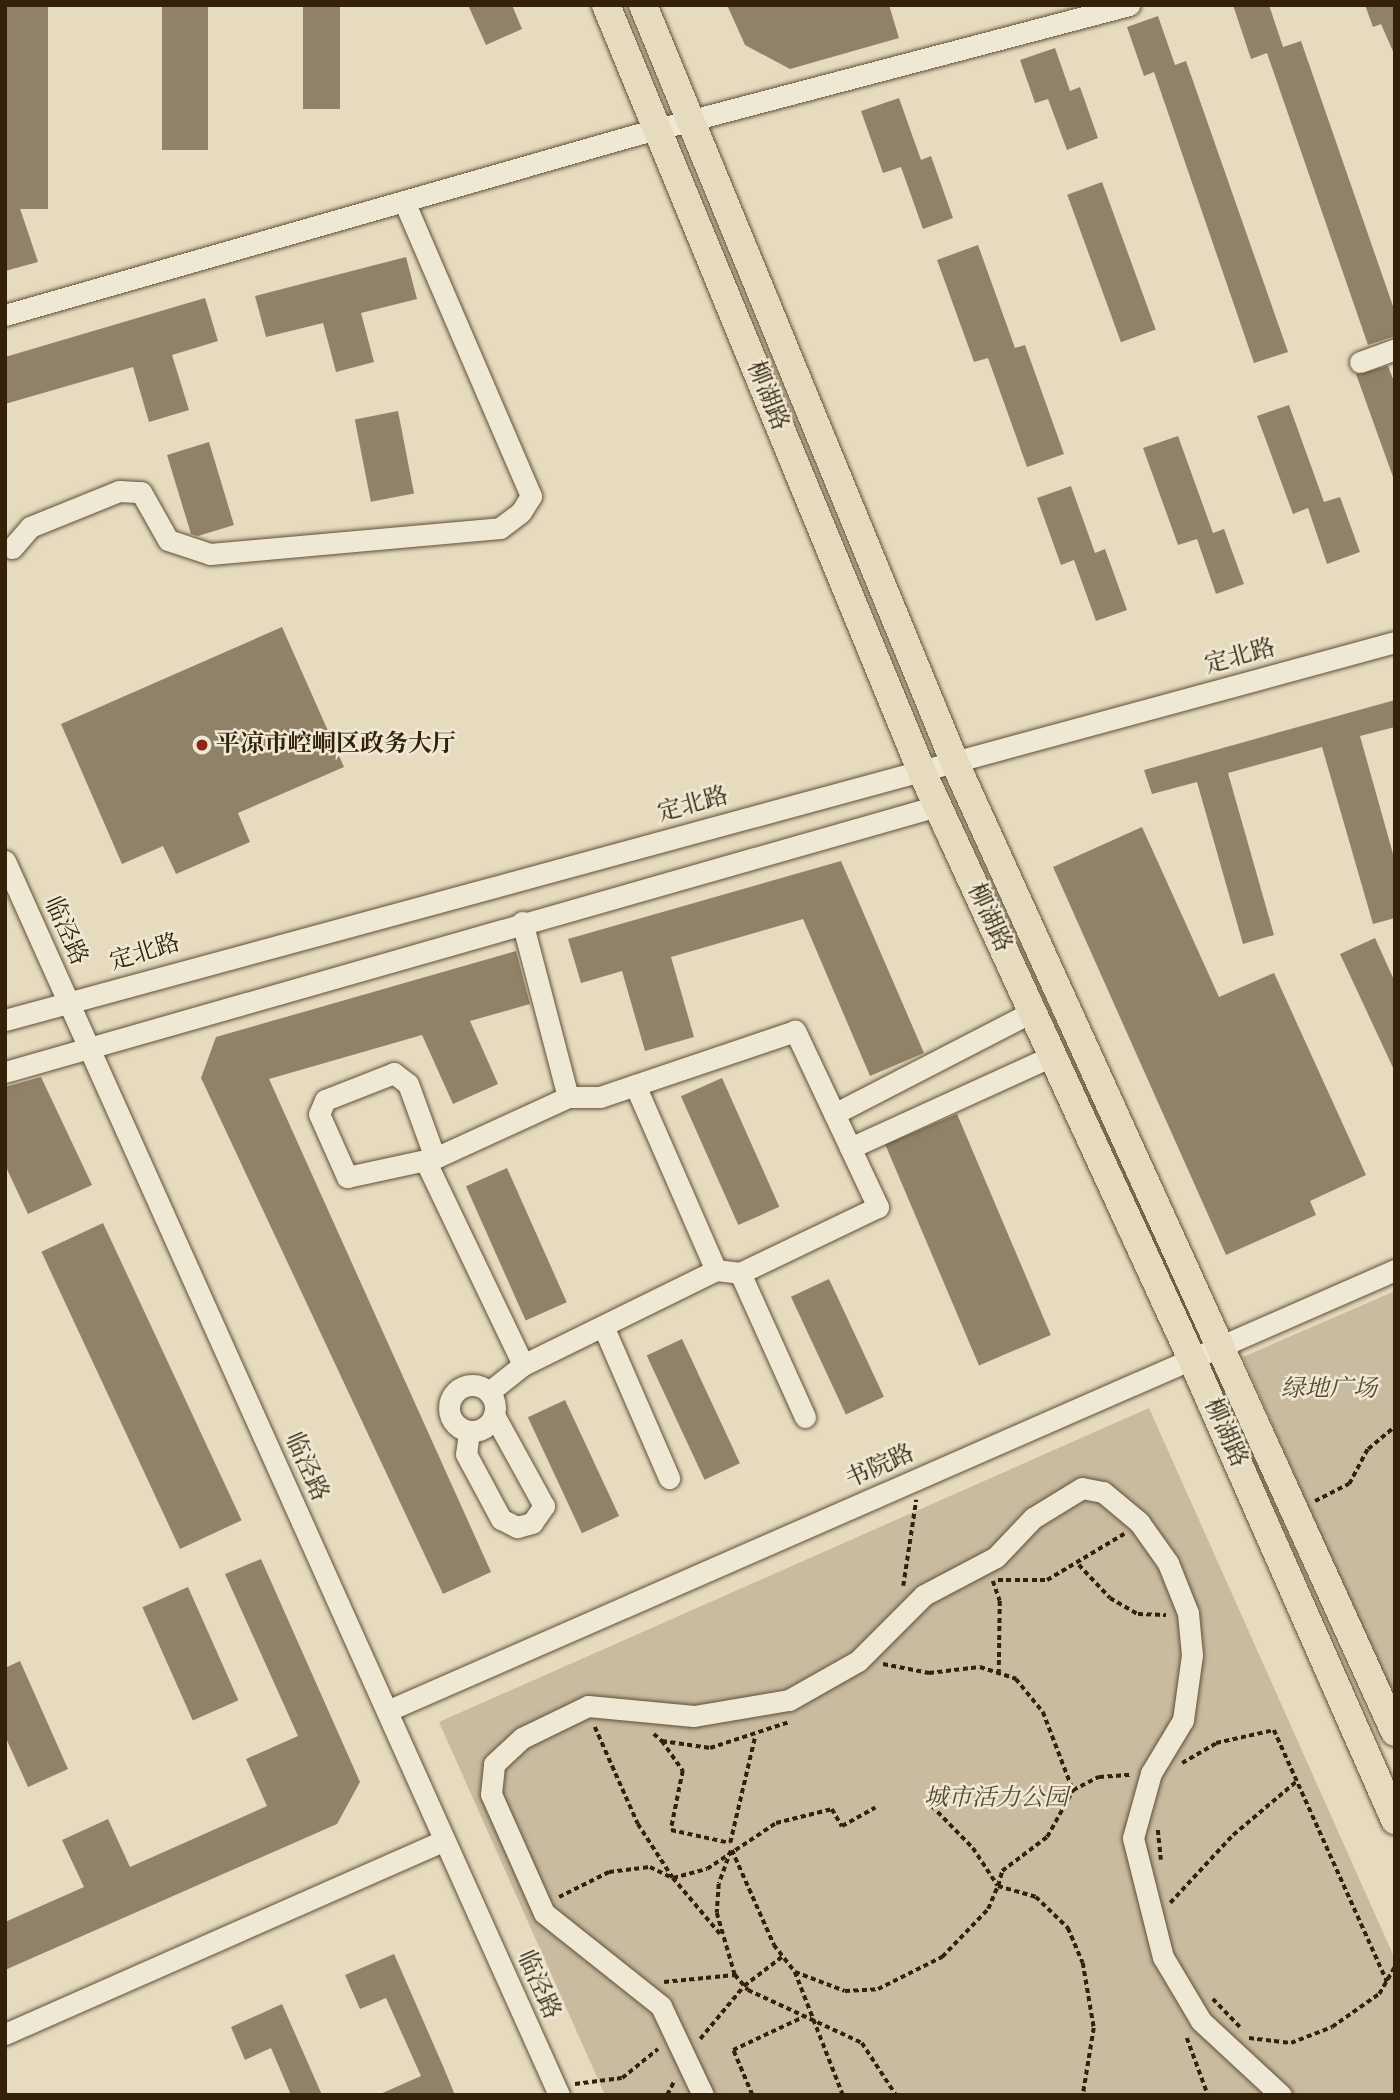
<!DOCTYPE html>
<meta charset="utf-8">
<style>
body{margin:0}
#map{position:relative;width:1400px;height:2100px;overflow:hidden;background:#e6dbbf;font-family:"IM FELL English","Noto Serif SC",serif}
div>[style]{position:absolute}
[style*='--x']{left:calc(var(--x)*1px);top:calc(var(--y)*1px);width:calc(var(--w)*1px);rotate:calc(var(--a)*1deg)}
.green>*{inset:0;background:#c8bba0}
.building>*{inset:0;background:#908268;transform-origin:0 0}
.path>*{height:3.5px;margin-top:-1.75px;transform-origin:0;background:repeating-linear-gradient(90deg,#332109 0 5px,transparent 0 8.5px)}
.roads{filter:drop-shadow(0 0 2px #605036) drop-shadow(0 0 2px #605036)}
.minor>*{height:21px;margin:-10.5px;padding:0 10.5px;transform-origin:10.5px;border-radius:10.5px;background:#efe8d5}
.minor>.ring{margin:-10.5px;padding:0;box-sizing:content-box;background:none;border:21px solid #efe8d5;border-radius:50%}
.major>*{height:28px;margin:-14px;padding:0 14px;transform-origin:14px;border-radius:14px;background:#e6dbbf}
.dots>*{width:19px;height:19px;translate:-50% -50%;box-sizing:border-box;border:4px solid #efe8d5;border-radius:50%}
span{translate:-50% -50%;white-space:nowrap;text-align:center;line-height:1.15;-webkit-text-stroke:5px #efe8d5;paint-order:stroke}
.street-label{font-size:24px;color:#332109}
.poi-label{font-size:24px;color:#332109;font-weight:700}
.left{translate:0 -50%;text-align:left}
.park-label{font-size:24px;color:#58482f;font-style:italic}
.frame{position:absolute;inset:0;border:7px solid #332109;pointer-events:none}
</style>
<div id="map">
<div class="green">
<div style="clip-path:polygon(1395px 1291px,1395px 1705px,1243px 1357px)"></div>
<div style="clip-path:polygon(1149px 1408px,1395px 1959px,1395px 2095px,605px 2095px,439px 1722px)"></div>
</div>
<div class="building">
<div style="left:5px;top:5px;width:43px;height:204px"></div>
<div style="left:162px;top:5px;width:46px;height:145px"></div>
<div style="left:303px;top:5px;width:37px;height:104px"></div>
<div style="clip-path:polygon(468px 5px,512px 5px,522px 29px,486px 45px)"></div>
<div style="clip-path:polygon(727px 5px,889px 5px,899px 38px,790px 69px,745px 45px)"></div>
<div style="clip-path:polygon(1233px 5px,1269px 5px,1283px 47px,1301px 41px,1395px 312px,1395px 336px,1368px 345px,1267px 53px,1251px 59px)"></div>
<div style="clip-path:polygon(1365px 5px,1395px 5px,1395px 56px,1381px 24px,1373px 27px)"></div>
<div style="clip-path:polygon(1158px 16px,1175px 65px,1186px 61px,1288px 352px,1254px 363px,1154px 72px,1144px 76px,1127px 27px)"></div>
<div style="clip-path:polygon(1055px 48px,1070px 91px,1080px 87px,1098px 138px,1067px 150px,1048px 99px,1035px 103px,1020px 60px)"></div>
<div style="clip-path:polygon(899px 98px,921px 160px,931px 156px,953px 218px,923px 229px,901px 167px,883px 173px,861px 111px)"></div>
<div style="clip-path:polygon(5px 164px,38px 262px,5px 271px)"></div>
<div style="left:1102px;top:182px;width:157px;height:37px;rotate:70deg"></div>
<div style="clip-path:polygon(978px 245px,1015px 348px,1025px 345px,1064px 454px,1027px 467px,988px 358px,974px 362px,937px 260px)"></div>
<div style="clip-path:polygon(406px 257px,417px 299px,361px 313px,374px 362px,336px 372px,323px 323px,266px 337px,255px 296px)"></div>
<div style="clip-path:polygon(205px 298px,218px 341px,172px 355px,189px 410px,149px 422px,133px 367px,5px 404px,5px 357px)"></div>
<div style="clip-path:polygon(1388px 366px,1395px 384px,1393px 477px,1356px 374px)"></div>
<div style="clip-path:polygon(1289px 405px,1324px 502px,1340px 497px,1360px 552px,1327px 564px,1308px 508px,1293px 514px,1257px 416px)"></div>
<div style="left:398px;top:411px;width:84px;height:44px;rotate:79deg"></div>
<div style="clip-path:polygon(1178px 436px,1213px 533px,1224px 529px,1244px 584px,1216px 594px,1197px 539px,1178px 545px,1143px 448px)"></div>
<div style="clip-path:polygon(209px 442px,234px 525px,198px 536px,191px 534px,167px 455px)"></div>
<div style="clip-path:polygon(1071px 486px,1095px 553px,1105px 549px,1127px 610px,1096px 621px,1074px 560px,1061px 565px,1037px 498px)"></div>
<div style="clip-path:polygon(282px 627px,344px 767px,238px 813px,250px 842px,176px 874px,163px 846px,122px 864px,61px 724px)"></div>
<div style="clip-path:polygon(1395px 700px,1395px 727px,1360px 736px,1395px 861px,1395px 918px,1373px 924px,1322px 747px,1228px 773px,1274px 935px,1243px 944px,1197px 782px,1152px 794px,1144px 770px)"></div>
<div style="clip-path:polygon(1142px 827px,1219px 997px,1274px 973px,1366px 1175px,1310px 1201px,1316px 1215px,1226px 1255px,1053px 867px)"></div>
<div style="clip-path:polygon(841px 861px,924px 1053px,870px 1076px,803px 919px,671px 957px,694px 1037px,645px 1051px,622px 971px,581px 983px,568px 939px)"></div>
<div style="clip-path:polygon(1375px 938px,1395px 982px,1395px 1072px,1340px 954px)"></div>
<div style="clip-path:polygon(516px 951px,530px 1004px,470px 1021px,498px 1084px,453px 1104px,422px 1035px,269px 1079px,491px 1572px,443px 1594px,201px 1078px,216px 1037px)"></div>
<div style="clip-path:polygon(41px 1077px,92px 1185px,28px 1214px,5px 1165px,5px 1087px)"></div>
<div style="left:722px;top:1078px;width:141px;height:45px;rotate:66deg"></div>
<div style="left:957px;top:1114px;width:240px;height:78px;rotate:67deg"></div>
<div style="left:507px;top:1168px;width:147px;height:45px;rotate:66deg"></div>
<div style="left:103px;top:1223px;width:328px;height:68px;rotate:65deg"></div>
<div style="left:829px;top:1279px;width:130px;height:42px;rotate:65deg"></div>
<div style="left:682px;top:1339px;width:137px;height:39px;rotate:65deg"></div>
<div style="left:565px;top:1400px;width:128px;height:41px;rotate:65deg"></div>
<div style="clip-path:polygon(261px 1559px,360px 1782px,337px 1824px,5px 1970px,5px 1922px,84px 1887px,62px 1840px,108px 1819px,130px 1867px,267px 1806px,246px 1759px,298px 1736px,225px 1574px)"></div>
<div style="left:188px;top:1587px;width:124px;height:50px;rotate:66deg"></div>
<div style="clip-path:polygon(20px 1661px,68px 1769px,28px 1787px,5px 1736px,5px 1668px)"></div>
<div style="clip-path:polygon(394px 1954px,443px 2066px,455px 2095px,378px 2095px,421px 2076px,386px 1998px,360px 2009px,345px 1975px)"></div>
<div style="clip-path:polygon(282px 2004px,322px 2095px,291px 2095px,271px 2048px,245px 2060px,231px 2027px)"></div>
</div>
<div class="path">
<div style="--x:1315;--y:1501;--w:38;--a:-27"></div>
<div style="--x:1349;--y:1484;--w:40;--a:-62"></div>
<div style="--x:1368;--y:1449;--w:35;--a:-40"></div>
<div style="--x:1079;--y:1565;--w:45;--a:46.8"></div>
<div style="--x:1110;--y:1598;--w:32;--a:30"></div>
<div style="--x:1138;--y:1614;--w:28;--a:2"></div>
<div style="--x:998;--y:1580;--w:49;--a:0"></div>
<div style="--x:1047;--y:1580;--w:90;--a:-30.9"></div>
<div style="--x:993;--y:1581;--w:21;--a:71"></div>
<div style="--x:1000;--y:1601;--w:71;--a:90.8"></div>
<div style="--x:903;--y:1586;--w:87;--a:-81.4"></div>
<div style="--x:883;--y:1664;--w:47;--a:11.1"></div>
<div style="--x:929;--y:1673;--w:51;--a:-6.7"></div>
<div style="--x:980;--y:1667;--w:38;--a:18"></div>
<div style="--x:1016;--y:1679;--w:43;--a:50.7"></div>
<div style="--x:1043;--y:1712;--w:84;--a:69"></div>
<div style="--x:1073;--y:1790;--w:29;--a:-27"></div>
<div style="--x:1099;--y:1777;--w:32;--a:-4"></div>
<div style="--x:595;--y:1727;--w:106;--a:66.1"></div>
<div style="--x:638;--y:1824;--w:64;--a:57.1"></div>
<div style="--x:673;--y:1878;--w:35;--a:-15"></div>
<div style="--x:707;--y:1869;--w:83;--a:-33.7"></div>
<div style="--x:776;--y:1823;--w:58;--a:-14"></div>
<div style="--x:832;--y:1809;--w:20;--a:60"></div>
<div style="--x:842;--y:1826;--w:38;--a:-29"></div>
<div style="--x:654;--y:1734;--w:11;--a:41"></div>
<div style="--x:662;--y:1741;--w:49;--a:8.3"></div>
<div style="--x:710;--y:1748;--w:83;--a:-18.2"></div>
<div style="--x:662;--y:1741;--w:37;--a:55"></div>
<div style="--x:683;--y:1771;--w:60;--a:101.5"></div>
<div style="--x:671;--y:1830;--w:60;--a:12.4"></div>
<div style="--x:730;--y:1843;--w:110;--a:-76.8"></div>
<div style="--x:1182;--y:1763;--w:39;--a:-30"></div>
<div style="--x:1216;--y:1743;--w:59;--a:-12.6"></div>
<div style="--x:1274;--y:1730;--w:276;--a:65.8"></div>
<div style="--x:926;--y:1800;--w:67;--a:45.6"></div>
<div style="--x:973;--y:1848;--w:45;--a:56.7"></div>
<div style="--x:1158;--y:1830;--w:30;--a:84"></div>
<div style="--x:732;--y:1850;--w:104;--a:66.1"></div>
<div style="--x:774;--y:1945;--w:34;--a:52"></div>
<div style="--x:795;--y:1972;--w:132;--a:68.7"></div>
<div style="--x:731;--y:1851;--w:35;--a:110"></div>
<div style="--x:719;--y:1884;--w:29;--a:94"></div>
<div style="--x:717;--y:1913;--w:65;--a:73.8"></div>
<div style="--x:735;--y:1975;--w:20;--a:49"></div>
<div style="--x:748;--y:1990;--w:126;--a:24.9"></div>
<div style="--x:862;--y:2043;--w:62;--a:56.8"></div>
<div style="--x:998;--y:1886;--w:16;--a:-75"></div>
<div style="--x:1002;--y:1871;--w:56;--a:-37.1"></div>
<div style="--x:1047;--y:1837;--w:54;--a:-61"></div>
<div style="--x:559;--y:1897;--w:56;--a:-26.6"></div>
<div style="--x:609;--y:1872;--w:41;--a:-7"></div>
<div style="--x:650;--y:1867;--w:25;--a:26"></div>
<div style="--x:673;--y:1878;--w:75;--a:49.9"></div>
<div style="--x:1170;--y:1903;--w:93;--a:-47.2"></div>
<div style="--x:1233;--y:1835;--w:84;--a:-40.2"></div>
<div style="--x:795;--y:1972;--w:53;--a:20.8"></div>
<div style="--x:845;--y:1991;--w:33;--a:-3"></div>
<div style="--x:878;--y:1989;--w:72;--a:-26.6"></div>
<div style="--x:942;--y:1957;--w:66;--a:-46.2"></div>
<div style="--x:988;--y:1909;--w:25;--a:-67"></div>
<div style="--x:998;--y:1886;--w:40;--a:16"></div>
<div style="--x:1036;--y:1897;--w:45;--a:44.1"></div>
<div style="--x:1068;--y:1928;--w:38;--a:67"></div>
<div style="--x:1083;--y:1963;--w:66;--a:80.4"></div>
<div style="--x:1094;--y:2028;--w:68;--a:99.3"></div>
<div style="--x:664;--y:1982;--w:71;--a:-5.6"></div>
<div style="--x:1213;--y:1999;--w:42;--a:46"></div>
<div style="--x:1187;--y:2038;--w:61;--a:69.8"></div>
<div style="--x:1249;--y:2038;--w:42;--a:6.8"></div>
<div style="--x:1291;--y:2043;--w:44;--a:-21.3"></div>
<div style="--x:1332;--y:2027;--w:57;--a:-35.1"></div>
<div style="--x:1379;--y:1994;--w:32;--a:-60"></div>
<div style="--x:700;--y:2039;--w:69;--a:-50.3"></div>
<div style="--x:744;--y:1986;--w:49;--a:-37.6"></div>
<div style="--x:575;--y:2084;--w:47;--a:-7.3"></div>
<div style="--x:622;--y:2078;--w:46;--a:-38.9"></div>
<div style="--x:667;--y:2095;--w:16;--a:-63"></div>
<div style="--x:752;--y:2095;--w:49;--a:-112.9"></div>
<div style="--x:733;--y:2050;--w:77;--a:-25.2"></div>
</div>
<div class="roads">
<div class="minor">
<div style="--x:5;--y:315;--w:655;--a:-15.95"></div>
<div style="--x:635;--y:135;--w:511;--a:-14.74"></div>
<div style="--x:1360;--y:362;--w:37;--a:-20"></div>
<div style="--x:12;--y:548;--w:28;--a:-49"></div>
<div style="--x:30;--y:527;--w:96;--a:-22"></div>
<div style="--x:119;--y:491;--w:22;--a:3"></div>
<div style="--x:141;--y:492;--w:55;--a:60.6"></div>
<div style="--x:168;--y:540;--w:44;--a:18.4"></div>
<div style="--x:210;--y:554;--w:291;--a:-5.1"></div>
<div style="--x:500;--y:528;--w:26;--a:-37"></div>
<div style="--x:521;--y:512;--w:19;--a:-58"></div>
<div style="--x:531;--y:496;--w:321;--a:-113.3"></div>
<div style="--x:5;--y:861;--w:1353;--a:65.82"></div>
<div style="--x:5;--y:1020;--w:1440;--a:-15.21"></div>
<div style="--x:5;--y:1072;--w:969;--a:-15.93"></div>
<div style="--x:635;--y:1085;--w:202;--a:66.4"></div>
<div style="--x:834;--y:1114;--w:223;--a:-27.3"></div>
<div style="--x:850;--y:1148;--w:222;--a:-24.5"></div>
<div style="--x:435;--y:1158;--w:79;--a:-110"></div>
<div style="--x:408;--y:1084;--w:18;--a:-142"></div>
<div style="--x:394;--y:1073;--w:74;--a:158.6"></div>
<div style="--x:325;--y:1100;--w:15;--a:113"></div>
<div style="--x:319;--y:1114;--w:69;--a:66"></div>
<div style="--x:347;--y:1177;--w:90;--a:-12.2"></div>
<div style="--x:435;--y:1158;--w:146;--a:-24.6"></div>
<div style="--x:425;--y:1160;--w:227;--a:64.4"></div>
<div style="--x:740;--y:1273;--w:158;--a:65.7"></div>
<div style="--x:603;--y:1326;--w:166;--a:66.5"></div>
<div class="ring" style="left:449px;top:1385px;width:25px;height:25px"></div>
<div style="--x:489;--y:1392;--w:43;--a:-38.5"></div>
<div style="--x:523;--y:1365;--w:215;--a:-26.2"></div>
<div style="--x:716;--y:1270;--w:24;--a:7"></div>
<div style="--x:740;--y:1273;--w:153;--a:-25.6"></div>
<div style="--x:878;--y:1207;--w:195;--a:-115.2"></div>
<div style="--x:795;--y:1031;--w:206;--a:161.3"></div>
<div style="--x:600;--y:1097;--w:32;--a:180"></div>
<div style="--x:568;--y:1097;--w:181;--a:-104.7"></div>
<div style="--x:469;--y:1431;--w:23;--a:97"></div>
<div style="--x:466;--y:1454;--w:74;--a:61.7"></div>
<div style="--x:501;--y:1519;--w:18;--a:27"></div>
<div style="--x:517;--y:1527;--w:16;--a:-15"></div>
<div style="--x:532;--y:1523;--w:21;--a:-55"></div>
<div style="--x:544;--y:1506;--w:104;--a:-118.8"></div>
<div style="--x:387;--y:1711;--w:1100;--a:-23.63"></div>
<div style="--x:5;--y:2034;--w:480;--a:-23.8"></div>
<div style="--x:703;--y:2095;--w:98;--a:-115.3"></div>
<div style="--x:661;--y:2006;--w:149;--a:-141.5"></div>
<div style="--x:544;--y:1913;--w:130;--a:-114"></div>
<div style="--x:491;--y:1794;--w:30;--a:-84"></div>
<div style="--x:494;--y:1764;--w:38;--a:-43"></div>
<div style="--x:522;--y:1738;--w:73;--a:-25.9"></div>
<div style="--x:588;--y:1706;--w:106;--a:5.4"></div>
<div style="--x:694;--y:1716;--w:96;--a:-9.6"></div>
<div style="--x:789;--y:1700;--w:79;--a:-29.5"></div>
<div style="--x:858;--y:1661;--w:93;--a:-45"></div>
<div style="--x:924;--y:1595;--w:81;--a:-27.8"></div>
<div style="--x:996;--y:1557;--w:54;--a:-46.5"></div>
<div style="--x:1033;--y:1518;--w:57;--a:-31.5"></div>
<div style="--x:1082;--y:1488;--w:21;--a:11"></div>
<div style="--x:1103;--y:1492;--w:47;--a:39.8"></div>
<div style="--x:1139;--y:1522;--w:50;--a:54.7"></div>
<div style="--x:1168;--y:1563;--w:54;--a:68.2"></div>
<div style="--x:1188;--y:1613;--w:42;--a:84.6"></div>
<div style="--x:1192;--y:1655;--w:66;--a:97.9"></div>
<div style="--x:1183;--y:1720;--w:62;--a:121.1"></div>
<div style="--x:1151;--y:1773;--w:67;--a:105.5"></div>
<div style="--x:1133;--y:1838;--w:123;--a:75.9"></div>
<div style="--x:1163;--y:1957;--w:74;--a:59.3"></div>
<div style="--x:1201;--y:2021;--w:109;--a:42.8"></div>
</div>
<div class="major">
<div style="--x:606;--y:5;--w:830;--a:67.61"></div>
<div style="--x:922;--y:772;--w:646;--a:65.3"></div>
<div style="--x:1192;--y:1359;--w:504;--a:66.23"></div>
<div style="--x:643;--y:5;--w:820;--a:67.63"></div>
<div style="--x:955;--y:763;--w:1064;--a:65.58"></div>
</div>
</div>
<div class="dots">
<div style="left:202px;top:745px;background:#8f2418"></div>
</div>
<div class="street-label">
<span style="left:767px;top:396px;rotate:68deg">柳湖路</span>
<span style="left:1240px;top:657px;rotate:-15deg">定北路</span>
<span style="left:693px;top:805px;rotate:-15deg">定北路</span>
<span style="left:989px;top:918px;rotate:65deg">柳湖路</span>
<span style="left:65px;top:931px;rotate:66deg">临泾路</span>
<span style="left:145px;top:953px;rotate:-17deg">定北路</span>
<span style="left:1225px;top:1433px;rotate:66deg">柳湖路</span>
<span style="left:306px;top:1467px;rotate:66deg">临泾路</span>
<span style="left:880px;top:1467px;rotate:-24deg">书院路</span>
<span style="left:538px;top:1985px;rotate:66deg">临泾路</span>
</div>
<div class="poi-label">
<span class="left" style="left:216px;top:745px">平凉市崆峒区政务大厅</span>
</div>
<div class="park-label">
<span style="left:1329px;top:1390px">绿地广场</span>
<span style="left:996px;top:1799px">城市活力公园</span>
</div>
<div class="frame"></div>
</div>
